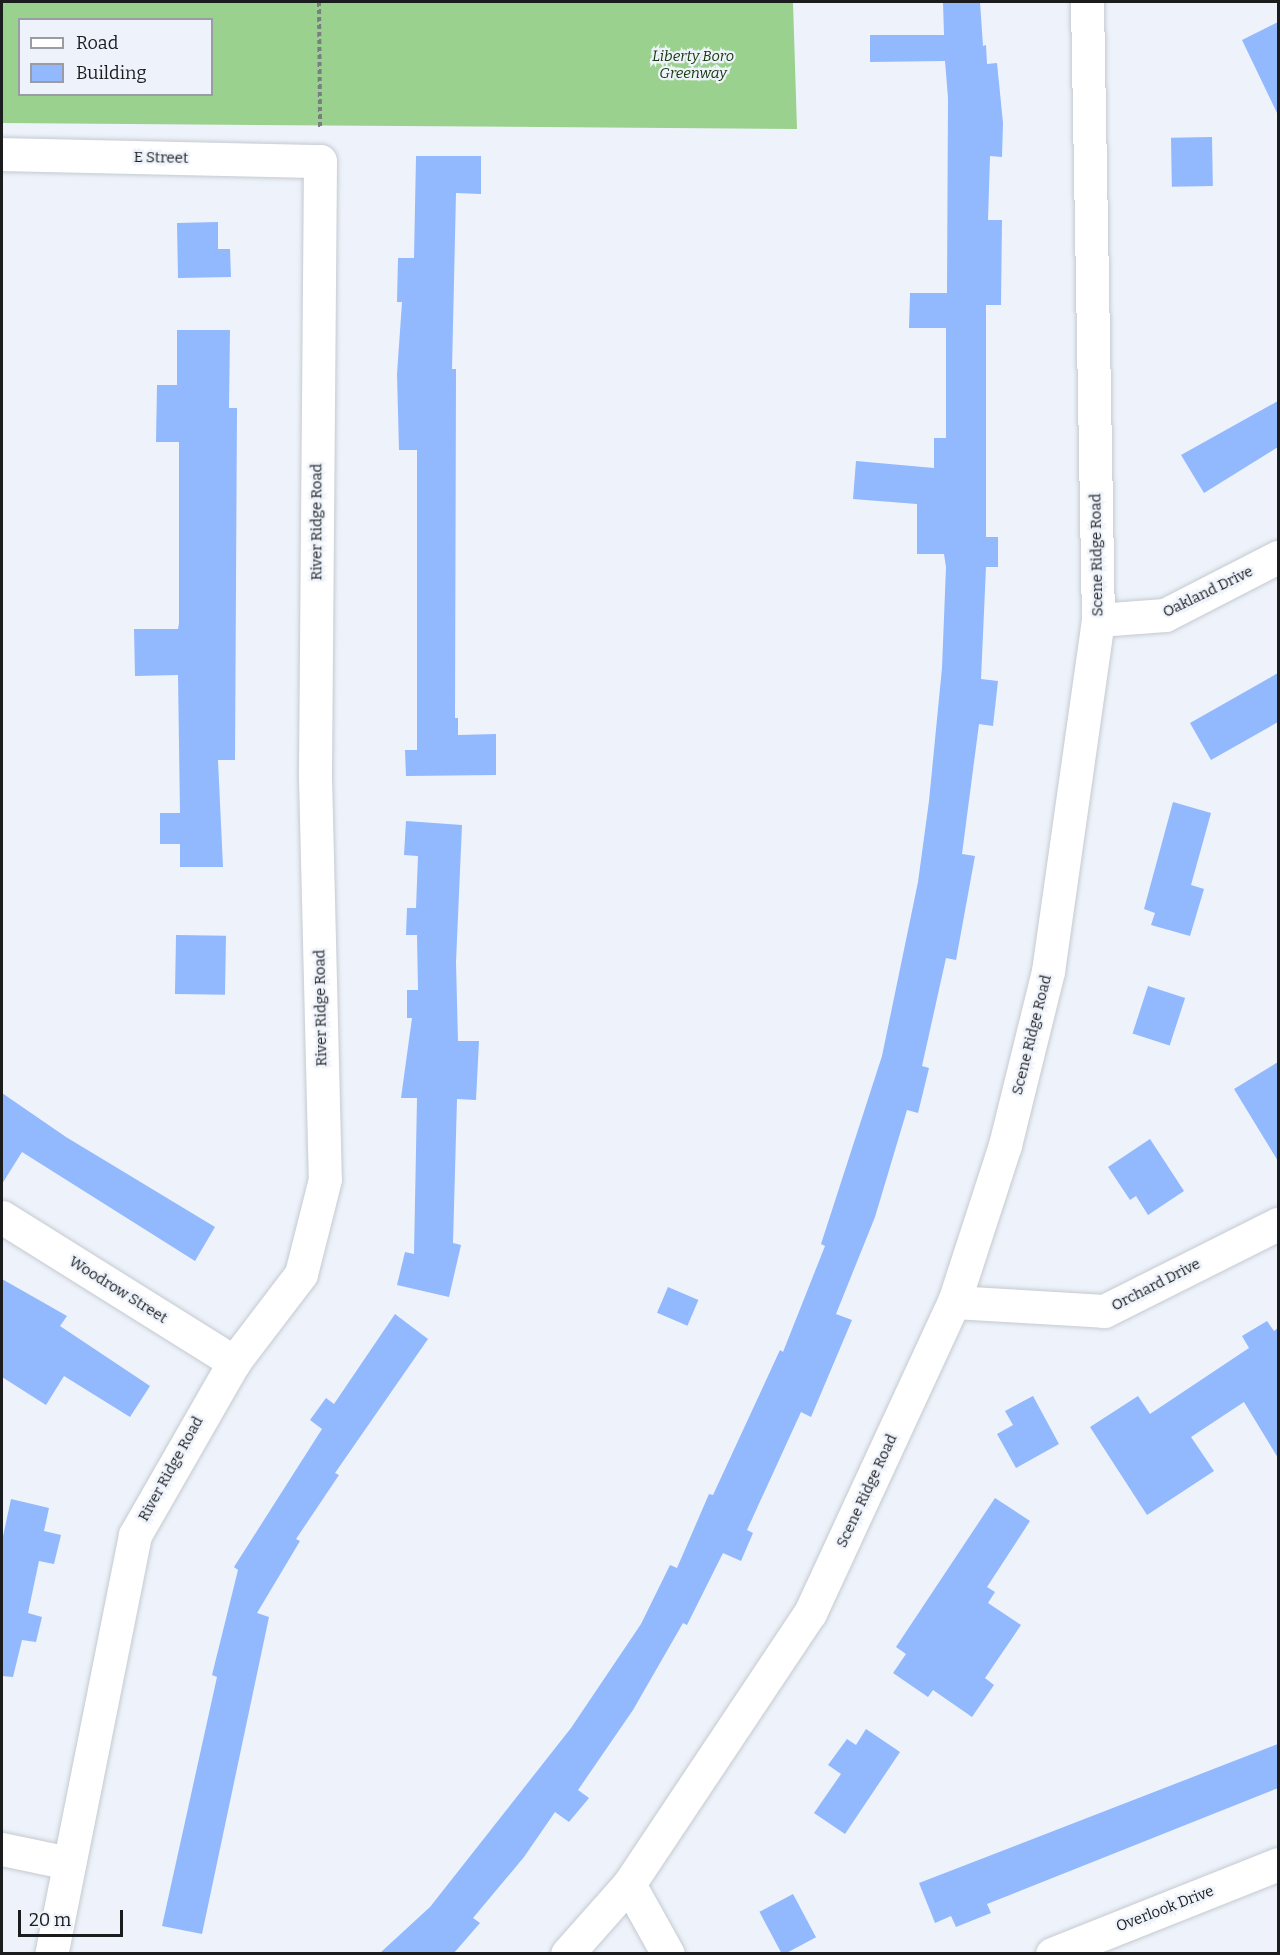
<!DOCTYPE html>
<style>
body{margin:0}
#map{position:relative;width:1280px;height:1955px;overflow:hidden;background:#eef3fb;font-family:Bitter,serif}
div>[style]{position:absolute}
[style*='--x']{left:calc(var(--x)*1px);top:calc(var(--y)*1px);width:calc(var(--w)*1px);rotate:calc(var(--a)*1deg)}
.forest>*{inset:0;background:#9bd18e}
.building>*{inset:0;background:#92b8fd;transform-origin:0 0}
.path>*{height:4px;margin-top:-2px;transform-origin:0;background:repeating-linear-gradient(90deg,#7a7d82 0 4.5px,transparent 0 7.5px)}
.roads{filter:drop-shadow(0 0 2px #c5cad1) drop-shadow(0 0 2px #c5cad1)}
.street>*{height:33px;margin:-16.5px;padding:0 16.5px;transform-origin:16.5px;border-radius:16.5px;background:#fff}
span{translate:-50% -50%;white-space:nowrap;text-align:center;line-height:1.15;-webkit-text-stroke:4.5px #eef3fb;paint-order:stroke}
.park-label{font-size:15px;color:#15380a;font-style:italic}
.street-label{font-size:15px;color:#1a1c1e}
.frame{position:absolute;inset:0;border:3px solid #1a1c1e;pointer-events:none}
.legend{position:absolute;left:18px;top:18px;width:195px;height:78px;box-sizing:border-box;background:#eef3fb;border:2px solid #999da3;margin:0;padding:8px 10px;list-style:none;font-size:18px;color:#1a1c1e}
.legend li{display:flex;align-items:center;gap:12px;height:30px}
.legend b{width:30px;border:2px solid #999da3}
.scale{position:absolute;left:18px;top:1910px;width:105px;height:27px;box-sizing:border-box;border:3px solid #1a1c1e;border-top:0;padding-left:8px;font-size:18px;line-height:21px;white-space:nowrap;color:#1a1c1e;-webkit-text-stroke:4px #eef3fb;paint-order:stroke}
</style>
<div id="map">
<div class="forest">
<div style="clip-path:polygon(evenodd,2px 2px,793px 2px,797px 129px,2px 123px,2px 2px,20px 20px,212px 20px,212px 94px,20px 94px,20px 20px)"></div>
</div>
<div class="building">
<div style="clip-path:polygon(943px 2px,980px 2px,983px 46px,986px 45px,987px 64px,997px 63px,1003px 123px,1002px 157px,990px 156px,988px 220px,1002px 220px,1001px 305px,986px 305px,986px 537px,998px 537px,998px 567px,986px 567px,981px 679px,998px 681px,993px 726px,979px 724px,962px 854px,975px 856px,956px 960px,946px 958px,922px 1066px,929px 1068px,918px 1113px,907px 1110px,875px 1217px,836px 1314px,852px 1320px,811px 1417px,801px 1412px,747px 1530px,753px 1533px,741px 1561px,723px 1553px,687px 1625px,683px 1623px,633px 1710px,578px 1790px,589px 1798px,569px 1822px,555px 1812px,524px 1857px,473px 1918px,480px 1923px,454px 1953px,380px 1953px,430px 1907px,571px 1728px,641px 1624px,670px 1565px,677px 1568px,709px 1494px,713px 1495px,780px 1350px,783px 1352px,825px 1246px,821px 1244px,882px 1056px,918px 882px,929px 801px,942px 668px,946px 567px,944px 554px,917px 554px,917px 504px,853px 499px,856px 461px,934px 468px,934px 438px,946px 438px,946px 328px,909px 328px,910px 293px,947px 293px,948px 98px,945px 61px,870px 62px,870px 35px,944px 35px)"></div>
<div style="clip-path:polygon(1278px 22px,1278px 115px,1242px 40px)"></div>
<div style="left:1212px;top:137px;width:49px;height:41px;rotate:89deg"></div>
<div style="clip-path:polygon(416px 156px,481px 156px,481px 194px,456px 193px,452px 369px,456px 369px,455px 718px,458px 718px,458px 735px,496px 734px,496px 775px,406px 776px,405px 750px,417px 750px,417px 450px,399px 450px,397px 374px,402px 302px,397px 302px,398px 258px,414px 258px)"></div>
<div style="clip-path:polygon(218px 222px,218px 249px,230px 249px,231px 277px,178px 278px,177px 223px)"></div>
<div style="clip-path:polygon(177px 330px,230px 330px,229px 408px,237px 408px,235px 760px,218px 760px,223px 867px,180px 867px,180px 844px,160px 844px,160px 813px,180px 813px,178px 675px,135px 676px,134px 629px,178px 629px,179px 623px,179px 442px,156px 442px,157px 385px,177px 385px)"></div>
<div style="clip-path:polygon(1278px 401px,1278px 447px,1204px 493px,1181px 455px)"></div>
<div style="clip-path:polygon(1278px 673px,1278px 722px,1211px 760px,1190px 723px)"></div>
<div style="clip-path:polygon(1173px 802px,1211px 813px,1191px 885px,1204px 889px,1190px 936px,1151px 925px,1155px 913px,1144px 909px)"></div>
<div style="clip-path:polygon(406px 821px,462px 825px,456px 962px,458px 1041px,479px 1041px,476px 1100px,457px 1099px,453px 1243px,461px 1245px,449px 1297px,397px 1285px,405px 1252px,414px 1254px,417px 1098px,401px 1098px,412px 1018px,407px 1018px,407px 990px,418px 990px,417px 935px,406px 935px,407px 908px,416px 908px,418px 856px,404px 855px)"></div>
<div style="left:176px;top:935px;width:50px;height:59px;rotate:1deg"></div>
<div style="left:1148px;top:986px;width:39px;height:50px;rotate:18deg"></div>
<div style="clip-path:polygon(1278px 1062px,1278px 1161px,1234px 1089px)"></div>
<div style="clip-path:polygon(2px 1093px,66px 1137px,215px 1227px,195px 1261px,22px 1152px,2px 1184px)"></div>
<div style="clip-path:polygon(1150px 1139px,1184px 1191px,1148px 1215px,1136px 1196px,1130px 1200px,1108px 1167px)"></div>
<div style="clip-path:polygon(2px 1279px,67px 1316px,60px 1326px,150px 1386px,130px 1417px,64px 1376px,46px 1405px,2px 1377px)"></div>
<div style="left:668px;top:1287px;width:33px;height:28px;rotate:23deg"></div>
<div style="clip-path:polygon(395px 1314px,428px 1339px,335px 1473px,339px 1475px,296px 1539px,300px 1541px,257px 1613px,269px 1617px,202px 1934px,162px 1926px,217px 1677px,212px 1675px,238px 1570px,234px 1567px,322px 1429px,310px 1420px,326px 1398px,334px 1404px)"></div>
<div style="clip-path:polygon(1267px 1321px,1274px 1331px,1278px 1328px,1278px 1458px,1244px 1402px,1191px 1437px,1214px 1471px,1147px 1515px,1090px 1427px,1138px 1396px,1150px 1414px,1249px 1348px,1242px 1336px)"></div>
<div style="clip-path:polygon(1033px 1396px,1059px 1444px,1016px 1468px,997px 1434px,1013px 1425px,1005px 1411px)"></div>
<div style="clip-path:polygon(995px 1498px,1030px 1521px,987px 1587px,995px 1592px,988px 1603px,1021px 1625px,985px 1678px,994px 1685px,972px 1717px,933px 1690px,928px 1697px,893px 1673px,906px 1654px,896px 1647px)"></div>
<div style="clip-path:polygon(11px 1499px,49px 1508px,44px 1531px,61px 1535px,54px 1564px,39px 1561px,28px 1613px,42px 1617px,36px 1642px,22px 1640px,13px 1677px,2px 1676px,2px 1541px)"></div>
<div style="clip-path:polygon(866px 1729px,900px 1752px,845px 1834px,814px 1813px,841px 1774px,828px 1765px,847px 1739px,856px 1745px)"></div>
<div style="clip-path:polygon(1278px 1744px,1278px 1788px,987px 1904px,991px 1913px,956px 1927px,951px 1916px,935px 1923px,919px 1883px)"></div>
<div style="left:793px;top:1894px;width:49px;height:38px;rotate:62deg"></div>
</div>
<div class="path">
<div style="--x:319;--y:2;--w:125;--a:89.5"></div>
</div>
<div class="roads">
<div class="street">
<div style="--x:2;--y:154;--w:318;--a:1.3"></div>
<div style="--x:320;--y:161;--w:616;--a:90.47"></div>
<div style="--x:315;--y:777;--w:402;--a:88.6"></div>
<div style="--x:325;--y:1179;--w:98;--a:104.2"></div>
<div style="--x:301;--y:1274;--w:111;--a:127.3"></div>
<div style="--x:234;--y:1362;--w:199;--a:119.8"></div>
<div style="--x:135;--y:1535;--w:427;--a:101.3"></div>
<div style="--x:1098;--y:620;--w:67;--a:-4.3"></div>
<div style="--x:1165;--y:615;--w:127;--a:-27.2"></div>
<div style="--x:2;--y:1217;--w:274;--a:32"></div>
<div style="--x:954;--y:1302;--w:150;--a:3.4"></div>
<div style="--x:1104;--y:1311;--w:195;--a:-26.6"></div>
<div style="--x:2;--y:1849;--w:68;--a:11.8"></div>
<div style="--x:629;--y:1884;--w:80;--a:60.9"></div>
<div style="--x:567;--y:1954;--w:94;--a:-48.5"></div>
<div style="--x:629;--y:1884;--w:326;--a:-56.3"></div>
<div style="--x:810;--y:1613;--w:343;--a:-65.2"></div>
<div style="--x:954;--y:1302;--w:165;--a:-72"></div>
<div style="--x:1005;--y:1145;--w:179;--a:-76.1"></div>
<div style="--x:1048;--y:971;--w:355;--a:-81.9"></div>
<div style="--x:1098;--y:620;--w:618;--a:-91.02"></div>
<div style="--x:1052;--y:1954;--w:243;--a:-21.7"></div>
</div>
</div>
<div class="park-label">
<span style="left:693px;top:65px">Liberty Boro<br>Greenway</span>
</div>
<div class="street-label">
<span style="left:161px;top:158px;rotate:1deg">E Street</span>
<span style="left:317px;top:522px;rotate:-90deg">River Ridge Road</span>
<span style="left:1097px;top:555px;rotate:-91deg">Scene Ridge Road</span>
<span style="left:1208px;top:592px;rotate:-26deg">Oakland Drive</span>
<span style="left:321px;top:1008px;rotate:-91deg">River Ridge Road</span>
<span style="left:1032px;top:1035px;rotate:-76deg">Scene Ridge Road</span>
<span style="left:1156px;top:1285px;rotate:-27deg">Orchard Drive</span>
<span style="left:118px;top:1290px;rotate:32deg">Woodrow Street</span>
<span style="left:171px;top:1469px;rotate:-61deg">River Ridge Road</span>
<span style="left:867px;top:1491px;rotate:-65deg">Scene Ridge Road</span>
<span style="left:1165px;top:1909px;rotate:-21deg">Overlook Drive</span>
</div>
<div class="frame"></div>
<ul class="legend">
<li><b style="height:8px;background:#fff"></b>Road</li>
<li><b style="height:16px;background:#92b8fd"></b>Building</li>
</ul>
<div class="scale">20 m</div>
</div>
